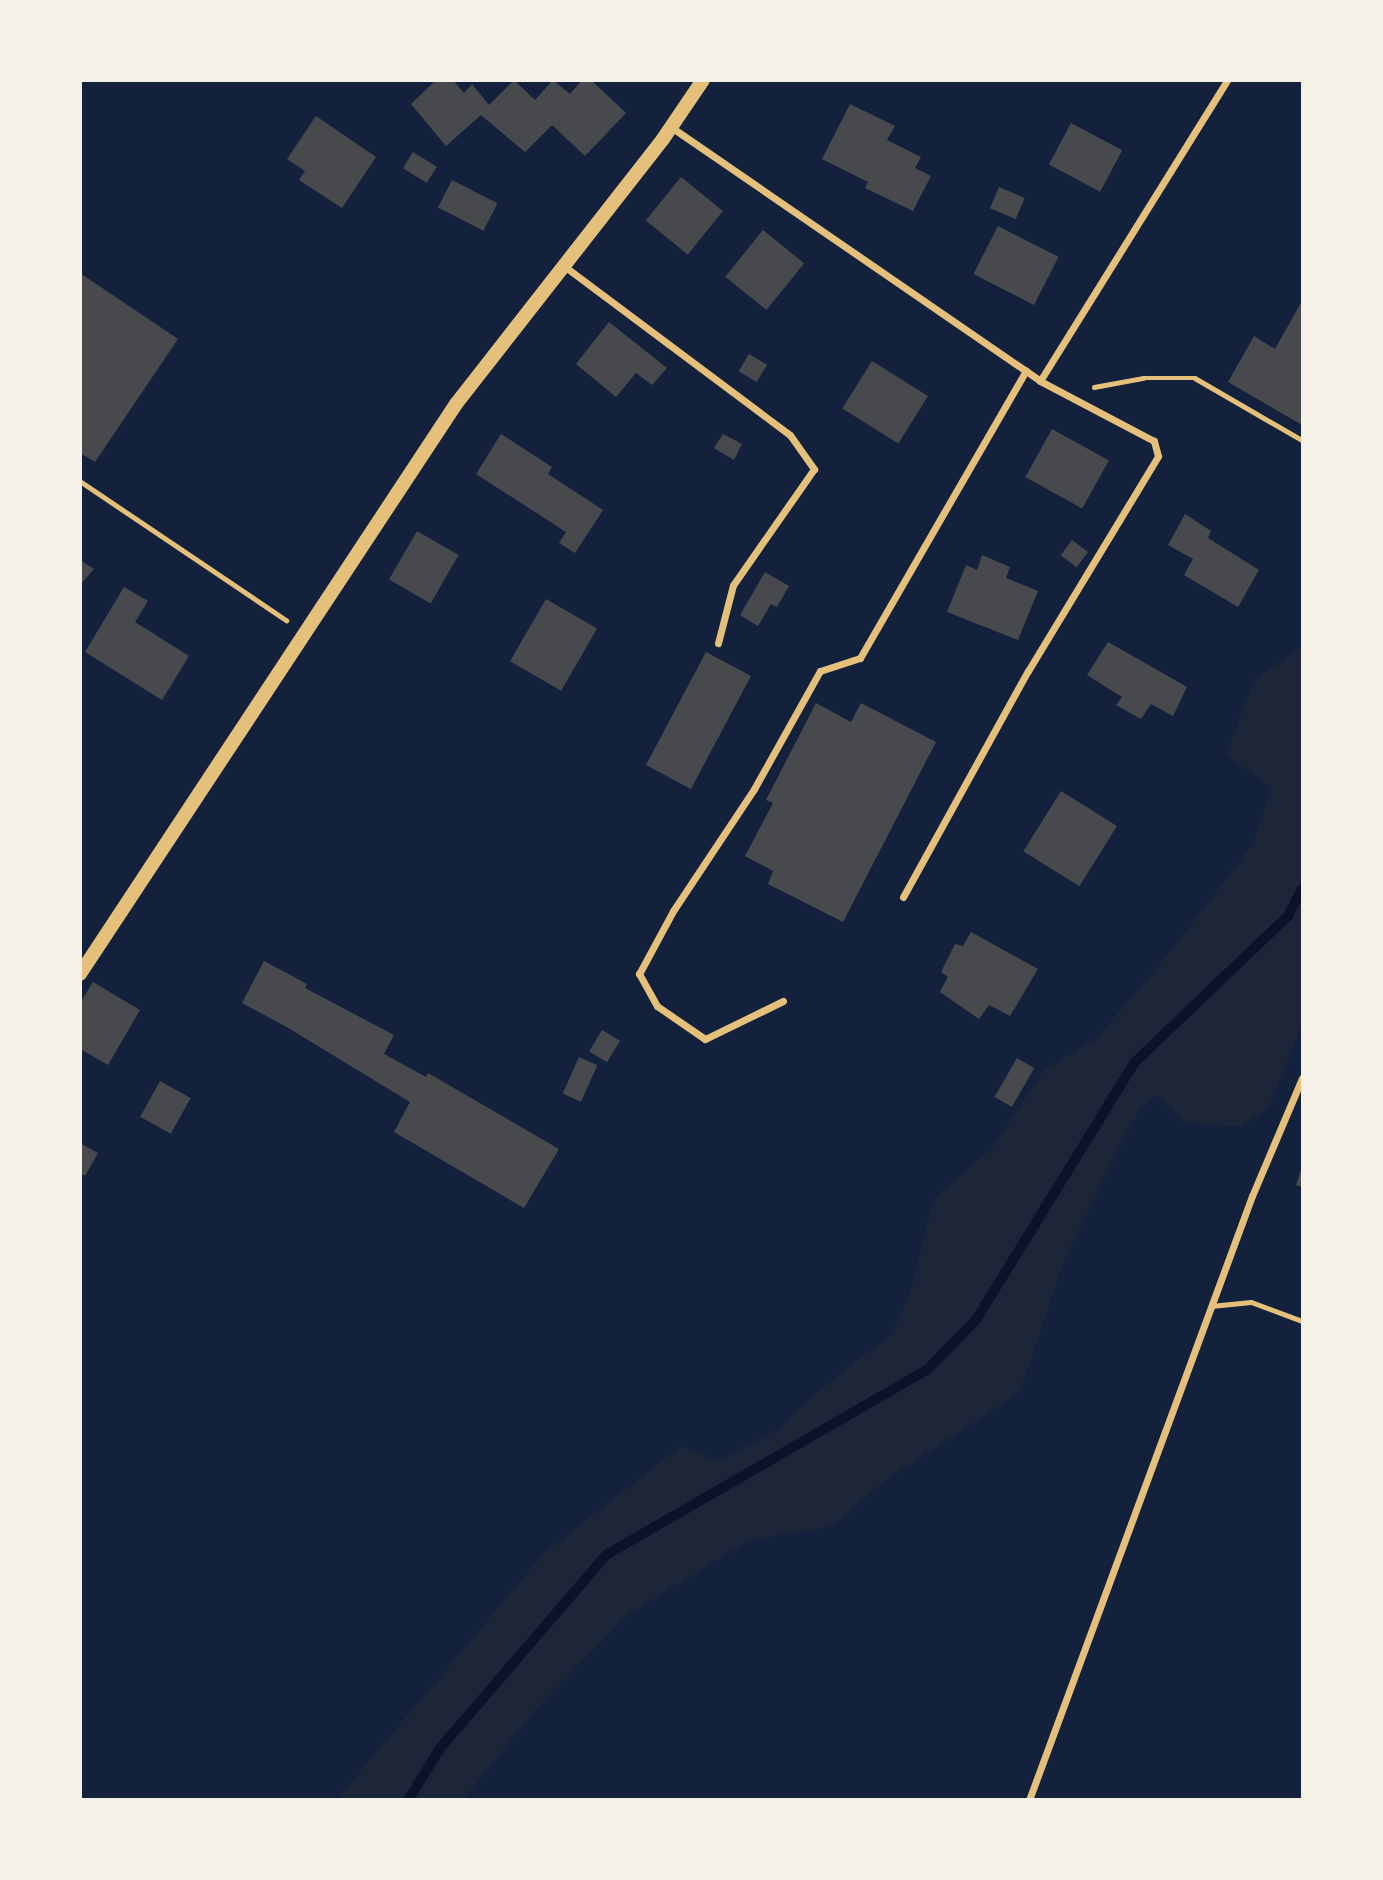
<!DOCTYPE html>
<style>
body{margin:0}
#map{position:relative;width:1383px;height:1880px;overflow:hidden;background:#14213d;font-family:"Source Sans 3",sans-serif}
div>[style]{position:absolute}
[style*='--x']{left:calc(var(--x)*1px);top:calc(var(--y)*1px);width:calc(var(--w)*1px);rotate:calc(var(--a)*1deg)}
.green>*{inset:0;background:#1d2539}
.stream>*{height:10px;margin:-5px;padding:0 5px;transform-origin:5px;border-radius:5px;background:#0b132b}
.building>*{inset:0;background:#48494c;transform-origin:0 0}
.path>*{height:4.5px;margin:-2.25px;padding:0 2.25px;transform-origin:2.25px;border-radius:2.25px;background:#e5c07b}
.service>*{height:5px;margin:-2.5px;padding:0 2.5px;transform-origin:2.5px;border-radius:2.5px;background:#e5c07b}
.minor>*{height:7px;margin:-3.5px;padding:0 3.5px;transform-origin:3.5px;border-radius:3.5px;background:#e5c07b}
.secondary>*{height:14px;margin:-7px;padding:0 7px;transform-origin:7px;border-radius:7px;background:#e5c07b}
span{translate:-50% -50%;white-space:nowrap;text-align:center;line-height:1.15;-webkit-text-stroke:6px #f6f1e7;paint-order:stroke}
.frame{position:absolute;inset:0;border:82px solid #f6f1e7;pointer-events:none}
</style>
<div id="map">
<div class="green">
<div style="clip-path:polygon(1302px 647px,1302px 1025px,1269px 1107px,1242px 1126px,1209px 1127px,1182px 1120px,1157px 1095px,1142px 1107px,1124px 1137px,1064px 1261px,1020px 1392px,884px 1481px,833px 1526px,750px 1540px,627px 1615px,537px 1708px,464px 1799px,337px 1799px,544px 1553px,681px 1446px,718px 1461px,781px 1428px,794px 1413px,849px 1366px,892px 1335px,912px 1287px,934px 1198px,992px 1148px,1045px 1069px,1097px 1038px,1177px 943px,1252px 845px,1272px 788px,1226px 755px,1254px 680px)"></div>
</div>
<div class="stream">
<div style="--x:408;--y:1800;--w:62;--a:-58.1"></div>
<div style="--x:441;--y:1747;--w:253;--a:-49.3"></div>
<div style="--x:606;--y:1555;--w:372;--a:-30"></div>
<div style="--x:928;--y:1369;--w:69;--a:-45.6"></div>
<div style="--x:976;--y:1320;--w:302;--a:-58.4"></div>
<div style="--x:1134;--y:1063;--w:213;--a:-43.7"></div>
<div style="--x:1288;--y:916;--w:30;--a:-63"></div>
</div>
<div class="building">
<div style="clip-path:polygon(436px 80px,453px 80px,464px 93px,472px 84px,489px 105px,514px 80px,535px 100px,553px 80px,570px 94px,582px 80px,591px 80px,626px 113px,585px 156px,552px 125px,525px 152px,481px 115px,446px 146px,411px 104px)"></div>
<div style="clip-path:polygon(850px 104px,895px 126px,887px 140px,921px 157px,915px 168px,931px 176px,913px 211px,865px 188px,868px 182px,822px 159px)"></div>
<div style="clip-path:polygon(316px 116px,376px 157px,342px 208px,299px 180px,305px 171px,287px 159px)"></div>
<div style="left:1071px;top:123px;width:58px;height:47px;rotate:28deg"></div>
<div style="left:413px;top:152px;width:28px;height:19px;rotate:32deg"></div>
<div style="left:681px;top:177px;width:54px;height:56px;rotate:39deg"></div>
<div style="left:452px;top:180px;width:51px;height:31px;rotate:27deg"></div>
<div style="left:999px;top:187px;width:28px;height:23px;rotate:23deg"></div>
<div style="left:998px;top:226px;width:68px;height:54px;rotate:27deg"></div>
<div style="left:763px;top:230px;width:53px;height:60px;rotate:39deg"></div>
<div style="clip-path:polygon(80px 273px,178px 339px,95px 462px,80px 453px)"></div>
<div style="clip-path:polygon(1302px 301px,1302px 425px,1228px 382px,1254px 336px,1275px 349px)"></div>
<div style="clip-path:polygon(609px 322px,667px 368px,652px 385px,636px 373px,616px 397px,576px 364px)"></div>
<div style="left:749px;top:354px;width:21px;height:20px;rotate:31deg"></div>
<div style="left:872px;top:361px;width:66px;height:56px;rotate:32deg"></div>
<div style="left:1052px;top:429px;width:65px;height:55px;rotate:29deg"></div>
<div style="clip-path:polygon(501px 434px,552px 467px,548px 474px,603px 510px,575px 553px,559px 543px,566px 532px,476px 474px)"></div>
<div style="clip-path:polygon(723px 434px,742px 444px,734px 460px,714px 448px)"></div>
<div style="clip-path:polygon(1185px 514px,1211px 531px,1208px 538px,1259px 570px,1238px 607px,1184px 575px,1193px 559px,1168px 545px)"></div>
<div style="left:417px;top:531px;width:48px;height:56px;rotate:30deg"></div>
<div style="left:1072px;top:540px;width:20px;height:19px;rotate:37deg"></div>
<div style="clip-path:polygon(982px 555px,1010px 567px,1006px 578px,1038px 591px,1018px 640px,947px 612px,966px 565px,977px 570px)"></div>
<div style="clip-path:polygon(80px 560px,94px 569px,80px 585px)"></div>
<div style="clip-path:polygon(765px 572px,789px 586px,777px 607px,771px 604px,758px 626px,740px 615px)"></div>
<div style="clip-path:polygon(124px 587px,148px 601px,135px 622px,189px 656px,162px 700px,85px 652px)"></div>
<div style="left:546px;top:599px;width:59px;height:72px;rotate:30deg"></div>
<div style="clip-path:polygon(1108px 642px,1187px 687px,1173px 716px,1151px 704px,1141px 719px,1116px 705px,1122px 697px,1087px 675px)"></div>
<div style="left:706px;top:652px;width:51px;height:128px;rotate:28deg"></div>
<div style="clip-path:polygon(816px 703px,851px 722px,861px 703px,936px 742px,843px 922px,768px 884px,773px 871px,745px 856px,773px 803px,766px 800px)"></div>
<div style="left:1061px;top:791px;width:66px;height:71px;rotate:32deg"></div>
<div style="clip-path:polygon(971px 932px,1038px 969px,1010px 1016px,989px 1005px,979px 1019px,940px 992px,948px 977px,941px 972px,955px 944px,963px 946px)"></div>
<div style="clip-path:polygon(264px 961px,307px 984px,305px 988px,394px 1035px,384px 1054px,426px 1077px,428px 1073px,559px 1149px,524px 1208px,394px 1132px,410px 1102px,285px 1026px,242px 1003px)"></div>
<div style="clip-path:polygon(93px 982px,140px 1010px,108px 1065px,80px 1049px,80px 1003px)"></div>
<div style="left:602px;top:1030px;width:21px;height:25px;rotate:31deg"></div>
<div style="left:579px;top:1057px;width:20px;height:40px;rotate:24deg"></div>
<div style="left:1017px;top:1058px;width:20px;height:45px;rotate:30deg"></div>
<div style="left:160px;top:1081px;width:35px;height:41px;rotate:29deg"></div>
<div style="clip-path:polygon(80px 1143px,98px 1153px,85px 1176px,80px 1173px)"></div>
<div style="clip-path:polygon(1302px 1167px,1302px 1187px,1296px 1185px)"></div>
</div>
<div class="path">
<div style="--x:1094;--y:387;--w:50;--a:-10.4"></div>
<div style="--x:1143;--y:378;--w:52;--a:0"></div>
<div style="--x:1195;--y:378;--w:124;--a:30.1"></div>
<div style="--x:80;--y:481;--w:249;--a:34"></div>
</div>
<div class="service">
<div style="--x:1211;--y:1306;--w:40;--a:-5.7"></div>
<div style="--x:1251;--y:1302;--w:54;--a:20.4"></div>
</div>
<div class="minor">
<div style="--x:671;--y:127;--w:448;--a:34.5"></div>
<div style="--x:1040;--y:381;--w:354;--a:-58.1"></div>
<div style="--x:564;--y:266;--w:282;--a:36.8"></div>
<div style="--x:790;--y:435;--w:42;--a:54.8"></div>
<div style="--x:814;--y:469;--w:141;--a:124.9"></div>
<div style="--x:733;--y:585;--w:60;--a:104.5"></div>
<div style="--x:903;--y:897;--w:258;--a:-61.1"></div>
<div style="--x:1028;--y:671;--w:251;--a:-58.8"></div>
<div style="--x:1158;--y:456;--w:16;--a:-105"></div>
<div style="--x:1154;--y:441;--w:129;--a:-152.2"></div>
<div style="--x:783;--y:1001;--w:87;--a:154"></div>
<div style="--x:705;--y:1039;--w:58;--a:-145.5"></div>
<div style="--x:657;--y:1006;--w:37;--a:-119"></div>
<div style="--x:639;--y:974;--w:72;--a:-61.6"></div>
<div style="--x:673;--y:911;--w:146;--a:-56.4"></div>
<div style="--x:754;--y:789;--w:135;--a:-60.8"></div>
<div style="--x:820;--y:671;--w:42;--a:-18"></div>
<div style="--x:860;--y:658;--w:332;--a:-60"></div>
<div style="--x:1029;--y:1800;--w:644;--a:-69.74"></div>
<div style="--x:1252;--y:1196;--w:128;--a:-67"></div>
</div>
<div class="secondary">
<div style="--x:80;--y:974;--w:683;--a:-56.59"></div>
<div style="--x:456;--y:404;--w:336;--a:-52"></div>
<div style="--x:663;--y:139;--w:71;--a:-55.9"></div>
</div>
<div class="frame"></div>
</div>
